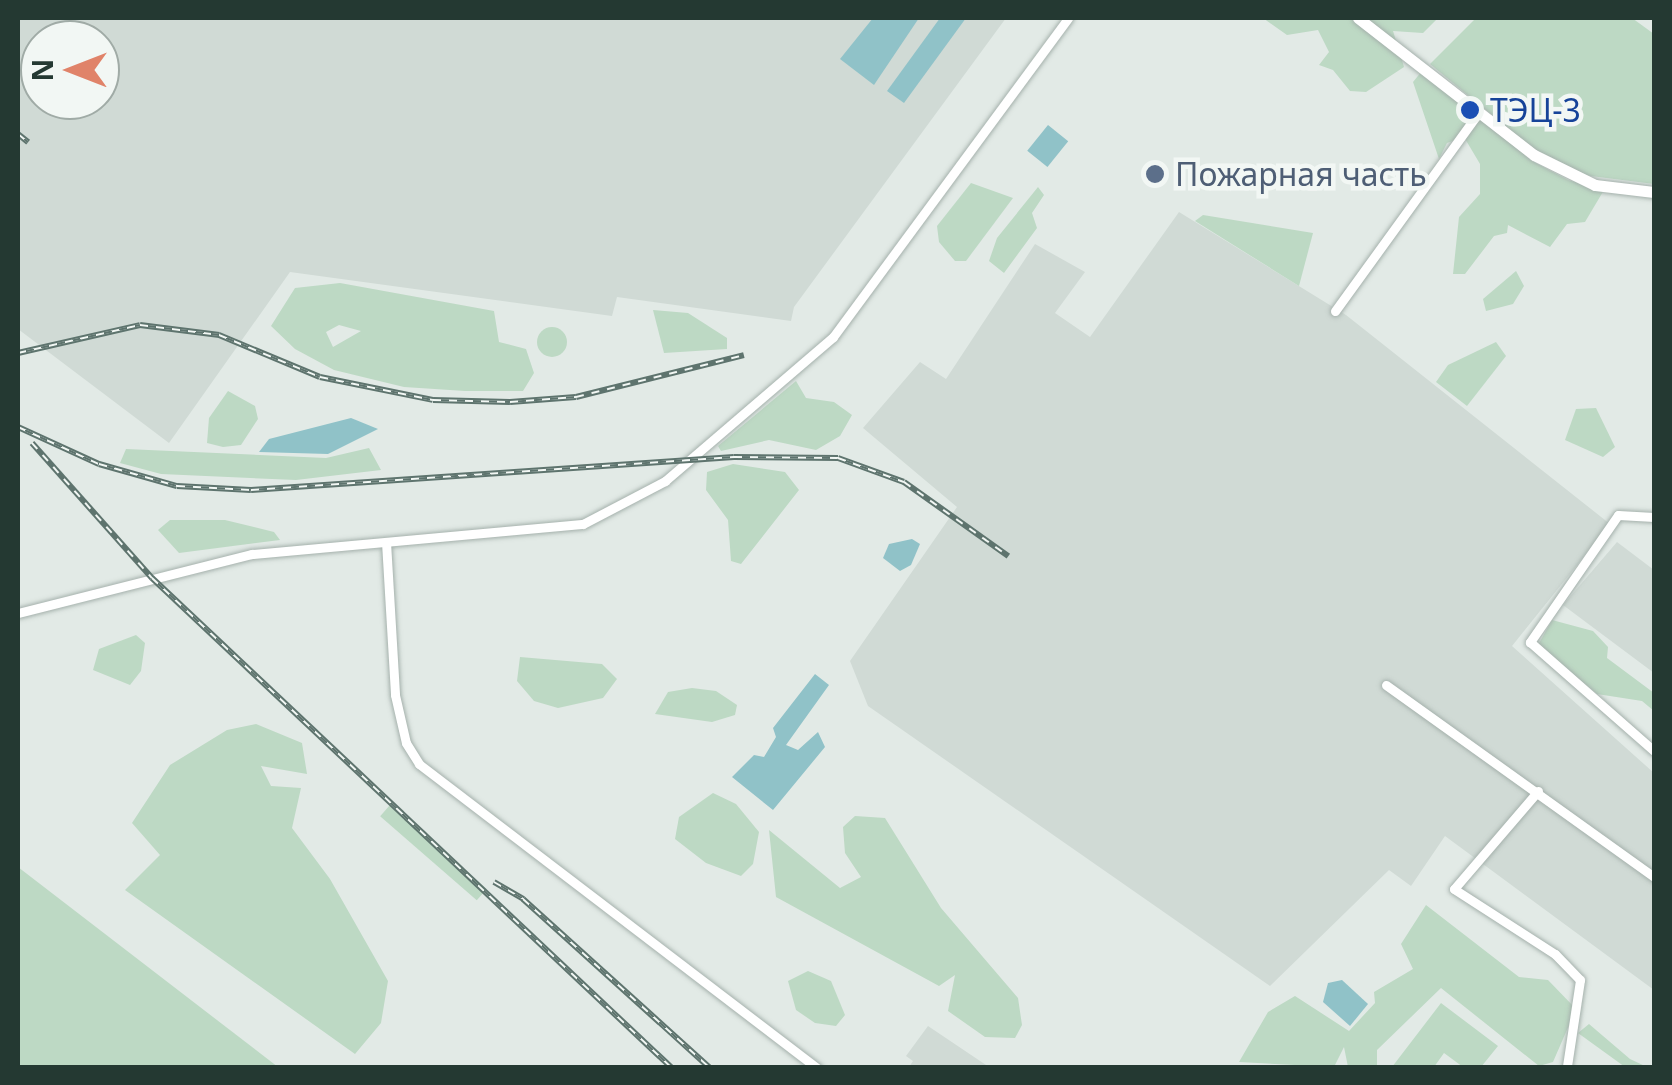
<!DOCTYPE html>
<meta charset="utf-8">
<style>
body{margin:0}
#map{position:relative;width:1672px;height:1085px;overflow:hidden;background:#e2eae6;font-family:"Noto Sans",sans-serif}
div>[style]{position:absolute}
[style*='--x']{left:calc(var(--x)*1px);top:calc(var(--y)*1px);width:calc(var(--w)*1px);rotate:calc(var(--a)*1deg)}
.built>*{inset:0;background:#d0dad5}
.green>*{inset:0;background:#bdd9c4;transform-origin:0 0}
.round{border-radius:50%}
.water>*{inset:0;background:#90c2c8;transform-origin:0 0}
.roads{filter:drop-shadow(0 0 2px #a5b1ac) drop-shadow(0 0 2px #a5b1ac)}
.minor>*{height:9px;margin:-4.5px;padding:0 4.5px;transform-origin:4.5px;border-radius:4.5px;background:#fff}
.secondary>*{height:11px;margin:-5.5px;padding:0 5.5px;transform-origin:5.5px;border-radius:5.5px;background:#fff}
.rail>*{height:6px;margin-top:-3px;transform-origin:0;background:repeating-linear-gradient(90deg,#f2f7f4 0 8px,#5e746e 0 16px);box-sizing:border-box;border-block:2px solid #5e746e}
.dots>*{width:28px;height:28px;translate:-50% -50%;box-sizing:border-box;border:5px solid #f2f7f4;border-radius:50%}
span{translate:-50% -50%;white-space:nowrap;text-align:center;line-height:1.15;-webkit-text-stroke:9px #f2f7f4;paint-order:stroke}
.transit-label{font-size:32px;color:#164399}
.left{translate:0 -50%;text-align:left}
.service-label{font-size:32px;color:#4e5e75}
.frame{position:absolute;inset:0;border:20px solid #243932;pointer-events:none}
.north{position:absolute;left:20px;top:20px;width:100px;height:100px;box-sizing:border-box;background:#f2f7f4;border:2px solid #a0aba6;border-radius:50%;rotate:270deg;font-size:28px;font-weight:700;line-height:40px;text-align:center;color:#243932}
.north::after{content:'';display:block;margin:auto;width:35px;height:45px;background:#e08369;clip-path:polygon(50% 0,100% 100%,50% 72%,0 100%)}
</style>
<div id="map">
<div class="built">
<div style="clip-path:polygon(evenodd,18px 18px,1006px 18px,794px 307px,791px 321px,617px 297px,612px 316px,290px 272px,169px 443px,18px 329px,18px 18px,40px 40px,100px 40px,100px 100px,40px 100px,40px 40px)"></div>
<div style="clip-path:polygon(1179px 212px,1346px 315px,1610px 524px,1512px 646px,1654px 773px,1654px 990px,1445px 836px,1411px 886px,1389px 870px,1270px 986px,868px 706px,850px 661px,957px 507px,863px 428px,920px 362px,946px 379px,1035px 244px,1085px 272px,1055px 313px,1090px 337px)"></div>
<div style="clip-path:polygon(1617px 542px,1654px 570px,1654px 673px,1563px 605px)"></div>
<div style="clip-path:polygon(928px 1026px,989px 1067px,909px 1067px,913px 1061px,906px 1056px)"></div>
</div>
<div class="green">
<div style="clip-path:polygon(1263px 18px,1438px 18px,1423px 33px,1393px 31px,1404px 67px,1366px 92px,1350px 91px,1333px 70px,1319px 65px,1329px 52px,1318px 30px,1287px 35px)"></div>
<div style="clip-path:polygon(1476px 18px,1632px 18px,1654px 34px,1654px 184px,1583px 175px,1531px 147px,1430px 64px)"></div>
<div style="clip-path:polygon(1422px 71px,1532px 161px,1568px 180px,1604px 190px,1585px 222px,1567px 224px,1550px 247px,1508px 225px,1507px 233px,1494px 236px,1465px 274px,1453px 274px,1459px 217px,1480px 194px,1480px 164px,1464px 137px,1447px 143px,1439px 159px,1413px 82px)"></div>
<div style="clip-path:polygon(971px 183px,1013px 198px,966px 261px,955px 261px,939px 242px,937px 226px)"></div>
<div style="clip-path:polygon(1038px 187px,1044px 195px,1032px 213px,1037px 228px,1004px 273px,989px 261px,997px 238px)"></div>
<div style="clip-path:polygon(1203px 215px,1313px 233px,1299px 286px,1195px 221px)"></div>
<div style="clip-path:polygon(1516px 271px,1524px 286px,1513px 304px,1486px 311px,1483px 299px)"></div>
<div style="clip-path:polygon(evenodd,340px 283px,494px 311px,499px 342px,526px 349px,534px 373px,523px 391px,465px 391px,404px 387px,334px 370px,295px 349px,271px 326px,295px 288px,340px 283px,339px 325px,361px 331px,333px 347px,326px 332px,339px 325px)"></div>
<div style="clip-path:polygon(653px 310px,688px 313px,727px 338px,727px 349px,664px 353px)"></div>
<div class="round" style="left:537px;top:327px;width:30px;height:30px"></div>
<div style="clip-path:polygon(1496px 342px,1506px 356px,1467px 406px,1436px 382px,1448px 365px)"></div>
<div style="clip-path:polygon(796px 381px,806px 398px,834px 402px,852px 415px,840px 436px,816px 450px,769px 440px,721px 451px,718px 446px)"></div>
<div style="clip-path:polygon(228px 391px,255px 406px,258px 419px,241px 445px,223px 447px,207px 443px,209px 418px)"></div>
<div style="clip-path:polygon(1596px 408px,1615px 447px,1603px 457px,1565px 440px,1576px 409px)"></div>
<div style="clip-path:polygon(369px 448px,381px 470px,296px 480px,161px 474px,120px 463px,126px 449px,326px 458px)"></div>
<div style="clip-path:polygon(733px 464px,785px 472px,799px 490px,741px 564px,731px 561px,728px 520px,706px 490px,707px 472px)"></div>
<div style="clip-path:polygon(170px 520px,225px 520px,274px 532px,280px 540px,179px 553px,158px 530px)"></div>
<div style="clip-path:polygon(1552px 620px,1593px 631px,1608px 647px,1607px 658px,1654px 693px,1654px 711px,1642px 701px,1597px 694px,1538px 645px)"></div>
<div style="clip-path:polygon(136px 635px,145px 643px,141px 671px,130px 685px,93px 670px,99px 649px)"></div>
<div style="clip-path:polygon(520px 657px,602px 664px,617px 679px,603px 698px,558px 708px,534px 701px,517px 681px)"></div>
<div style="clip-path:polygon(692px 688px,716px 691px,737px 705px,735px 715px,712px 722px,655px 714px,668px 692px)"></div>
<div style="clip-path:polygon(256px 724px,302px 743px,307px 774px,261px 766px,271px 786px,301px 788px,292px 828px,330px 879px,388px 981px,381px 1023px,355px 1054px,125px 890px,160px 855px,132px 823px,170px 765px,227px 730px)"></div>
<div style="clip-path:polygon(713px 793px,736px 804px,759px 832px,753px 864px,741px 876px,706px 863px,675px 839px,679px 817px)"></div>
<div style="left:390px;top:805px;width:128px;height:15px;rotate:41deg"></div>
<div style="clip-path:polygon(855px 816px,885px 818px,941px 908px,1018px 998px,1022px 1025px,1015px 1038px,985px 1037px,948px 1011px,955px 975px,939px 986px,776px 897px,769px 830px,840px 888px,861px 877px,845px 853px,843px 827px)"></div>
<div style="clip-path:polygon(18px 867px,278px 1067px,18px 1067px)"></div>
<div style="clip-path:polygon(1426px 905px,1519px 977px,1548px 980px,1576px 1009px,1553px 1062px,1539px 1066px,1441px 988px,1377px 1050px,1377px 1067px,1348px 1067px,1344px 1047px,1334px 1067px,1239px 1062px,1268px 1012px,1295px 996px,1349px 1031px,1375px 1003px,1374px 992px,1413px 969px,1401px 944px)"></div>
<div style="clip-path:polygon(808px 971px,831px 981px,845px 1015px,836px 1026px,815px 1023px,796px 1010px,788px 981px)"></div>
<div style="clip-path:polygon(1441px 1003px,1498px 1046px,1481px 1067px,1463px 1067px,1444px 1053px,1434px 1067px,1392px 1067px)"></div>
<div style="clip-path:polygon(1589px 1024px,1630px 1059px,1647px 1067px,1625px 1067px,1578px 1033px)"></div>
</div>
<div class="water">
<div style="clip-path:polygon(873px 18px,919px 18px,874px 85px,840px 59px)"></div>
<div style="clip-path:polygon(940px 18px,966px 18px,904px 103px,887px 91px)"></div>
<div style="left:1048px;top:125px;width:26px;height:33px;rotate:39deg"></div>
<div style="clip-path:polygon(351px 418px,378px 429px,328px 454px,259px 452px,269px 439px)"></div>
<div style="clip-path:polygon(912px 539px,920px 544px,911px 565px,900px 571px,883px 558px,889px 544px)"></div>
<div style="clip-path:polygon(815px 674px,829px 685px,786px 745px,798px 750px,818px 732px,825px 747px,773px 810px,732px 777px,754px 755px,764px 757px,776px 737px,773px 728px)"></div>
<div style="clip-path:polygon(1342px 980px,1368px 1004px,1350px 1026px,1323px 1002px,1328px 983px)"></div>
</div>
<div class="roads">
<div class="minor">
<div style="--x:1335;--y:311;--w:246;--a:-54.1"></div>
<div style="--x:1654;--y:517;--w:36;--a:-177"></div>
<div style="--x:1618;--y:515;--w:155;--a:124.7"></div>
<div style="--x:1530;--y:642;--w:165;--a:41.3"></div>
<div style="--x:386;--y:542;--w:153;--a:86.6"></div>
<div style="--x:395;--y:695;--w:49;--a:77.1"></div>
<div style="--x:406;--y:743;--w:25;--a:58"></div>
<div style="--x:419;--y:764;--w:501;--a:37.37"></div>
<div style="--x:18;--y:613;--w:241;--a:-14.2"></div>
<div style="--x:252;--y:554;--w:332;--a:-5.2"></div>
<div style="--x:583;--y:524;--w:93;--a:-27.7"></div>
<div style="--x:665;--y:481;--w:221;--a:-40.6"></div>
<div style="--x:833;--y:337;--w:396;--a:-53.6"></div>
<div style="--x:1386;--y:685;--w:330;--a:35.6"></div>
<div style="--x:1538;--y:791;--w:129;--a:130.6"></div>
<div style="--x:1454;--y:889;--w:120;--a:32.8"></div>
<div style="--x:1555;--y:954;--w:36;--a:46"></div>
<div style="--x:1580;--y:980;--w:87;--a:98.6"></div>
</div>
<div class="secondary">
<div style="--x:1358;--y:18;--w:223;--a:37.9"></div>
<div style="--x:1534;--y:155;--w:68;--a:26.2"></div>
<div style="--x:1595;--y:185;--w:59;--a:6.8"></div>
</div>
</div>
<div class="rail">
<div style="--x:18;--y:134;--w:13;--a:39"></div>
<div style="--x:18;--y:353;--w:125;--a:-12.9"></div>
<div style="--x:140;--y:325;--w:80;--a:7.2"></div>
<div style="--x:219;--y:335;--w:109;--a:22.6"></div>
<div style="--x:320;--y:377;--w:115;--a:11.5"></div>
<div style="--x:433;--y:400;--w:77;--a:1.5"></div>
<div style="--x:510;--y:402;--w:66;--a:-4.3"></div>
<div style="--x:576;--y:397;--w:173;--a:-14"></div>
<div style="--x:18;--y:427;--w:89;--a:24.6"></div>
<div style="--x:99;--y:464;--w:81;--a:15.8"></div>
<div style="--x:177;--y:486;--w:74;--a:3.1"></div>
<div style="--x:251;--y:490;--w:484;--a:-3.9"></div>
<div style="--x:734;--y:457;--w:104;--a:0.6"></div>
<div style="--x:838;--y:458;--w:70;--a:20"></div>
<div style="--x:904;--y:482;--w:128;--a:35.4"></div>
<div style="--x:32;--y:443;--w:181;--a:48.4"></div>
<div style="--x:152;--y:578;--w:714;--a:43.3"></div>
<div style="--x:494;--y:882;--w:34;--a:30"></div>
<div style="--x:523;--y:899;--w:252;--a:42.1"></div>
</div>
<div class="dots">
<div style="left:1470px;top:110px;background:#1a4fb4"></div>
<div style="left:1155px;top:174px;background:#5c6f8a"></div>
</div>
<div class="transit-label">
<span class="left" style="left:1490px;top:110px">ТЭЦ-3</span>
</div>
<div class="service-label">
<span class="left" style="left:1175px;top:174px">Пожарная часть</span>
</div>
<div class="frame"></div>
<div class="north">N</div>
</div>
